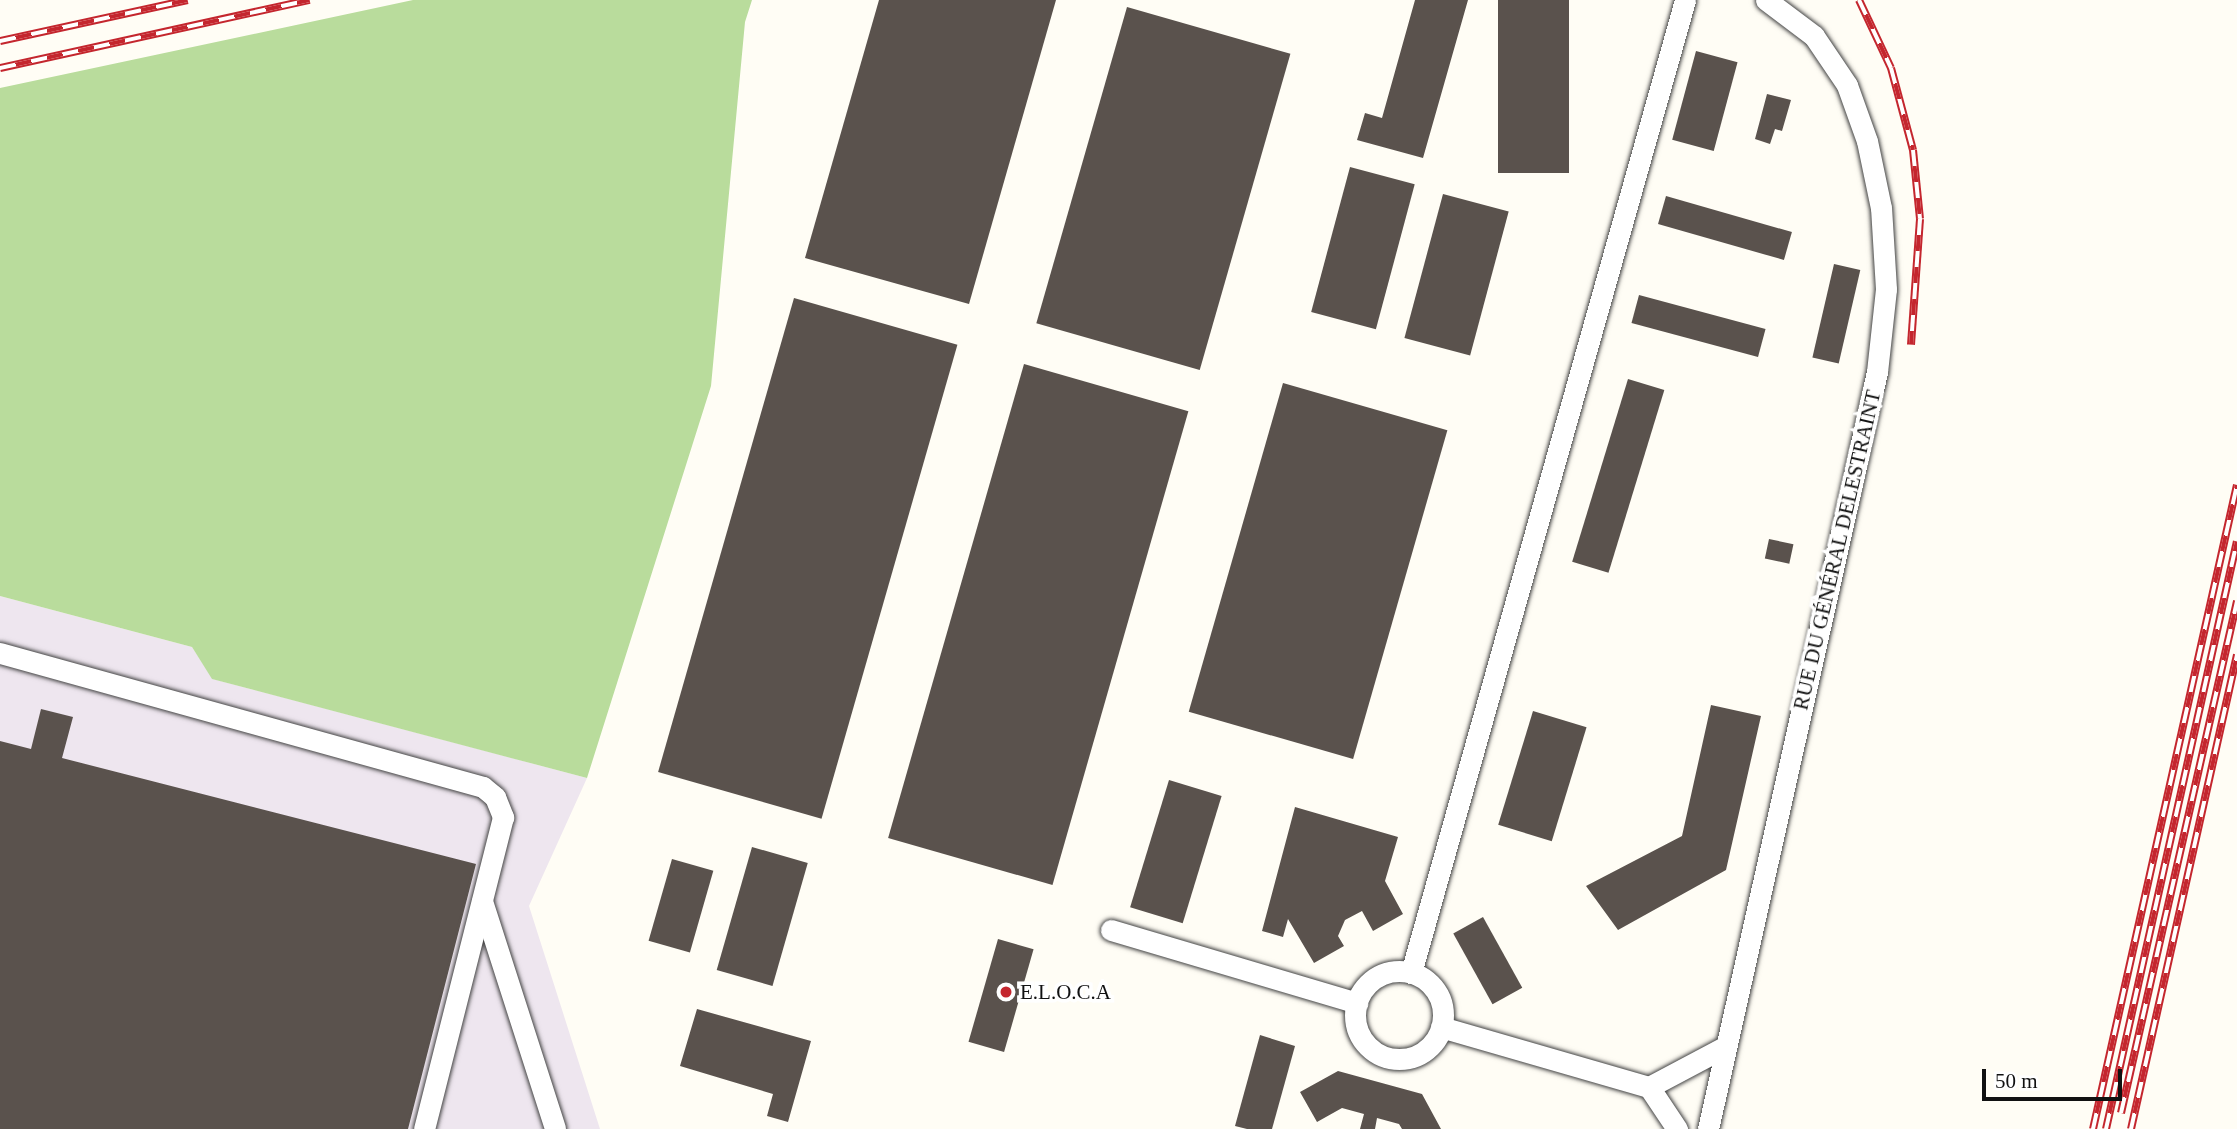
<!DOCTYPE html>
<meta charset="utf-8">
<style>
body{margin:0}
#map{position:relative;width:2237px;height:1129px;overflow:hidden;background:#fffdf5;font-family:"Times New Roman",serif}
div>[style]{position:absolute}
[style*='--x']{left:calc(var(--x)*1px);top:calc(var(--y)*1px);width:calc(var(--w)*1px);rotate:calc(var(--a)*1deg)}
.industrial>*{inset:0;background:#eee6ef}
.forest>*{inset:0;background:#b9dc9c}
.building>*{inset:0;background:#5a524d;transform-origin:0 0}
.roads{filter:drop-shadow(0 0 2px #444) drop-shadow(0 0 2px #444)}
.minor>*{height:21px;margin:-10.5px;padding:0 10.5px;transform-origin:10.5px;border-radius:10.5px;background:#fff}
.minor>.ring{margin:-10.5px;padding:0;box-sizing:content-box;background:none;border:21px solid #fff;border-radius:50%}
.rail>*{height:8px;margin-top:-4px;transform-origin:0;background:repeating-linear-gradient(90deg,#fff 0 16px,#c4262e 0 32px);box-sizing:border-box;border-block:2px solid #c4262e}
.dots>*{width:19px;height:19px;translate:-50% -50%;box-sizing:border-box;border:4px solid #fff;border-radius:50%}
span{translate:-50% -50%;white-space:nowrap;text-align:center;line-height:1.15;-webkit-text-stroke:7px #fff;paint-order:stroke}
.street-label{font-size:21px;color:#111}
.poi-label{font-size:21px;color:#111}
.left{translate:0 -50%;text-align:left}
.scale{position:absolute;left:1982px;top:1069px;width:140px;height:32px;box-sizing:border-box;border:4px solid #111;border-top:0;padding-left:9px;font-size:21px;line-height:24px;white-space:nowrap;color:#111;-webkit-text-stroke:5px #fff;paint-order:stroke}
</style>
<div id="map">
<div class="industrial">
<div style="clip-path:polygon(0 596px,192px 647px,213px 679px,587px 778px,529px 906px,600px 1129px,0 1129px)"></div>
</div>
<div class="forest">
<div style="clip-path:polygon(413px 0,752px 0,745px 22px,711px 386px,587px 778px,212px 679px,192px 647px,0 596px,0 88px)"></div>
</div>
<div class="building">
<div style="clip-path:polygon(879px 0,1056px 0,969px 304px,805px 258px)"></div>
<div style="clip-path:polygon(1415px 0,1468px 0,1423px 158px,1357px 140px,1365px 113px,1382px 118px)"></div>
<div style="left:1498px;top:0;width:71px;height:173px"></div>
<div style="left:1127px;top:7px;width:170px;height:329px;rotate:16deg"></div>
<div style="left:1696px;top:51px;width:43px;height:92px;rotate:15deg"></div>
<div style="clip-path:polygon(1767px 94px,1791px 100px,1782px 131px,1775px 129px,1770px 144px,1755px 139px)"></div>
<div style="left:1350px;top:167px;width:67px;height:150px;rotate:15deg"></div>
<div style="left:1443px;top:194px;width:68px;height:149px;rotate:15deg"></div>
<div style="left:1666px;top:196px;width:131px;height:29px;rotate:16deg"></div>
<div style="left:1834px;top:264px;width:27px;height:96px;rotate:13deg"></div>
<div style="left:1639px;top:295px;width:131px;height:29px;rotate:15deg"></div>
<div style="left:794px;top:298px;width:170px;height:493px;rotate:16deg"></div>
<div style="left:1024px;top:364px;width:171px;height:493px;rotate:16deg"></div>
<div style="left:1628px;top:379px;width:38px;height:191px;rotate:17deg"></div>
<div style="left:1283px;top:383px;width:171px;height:342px;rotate:16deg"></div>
<div style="left:1769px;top:539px;width:25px;height:20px;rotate:12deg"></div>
<div style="clip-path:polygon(1711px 705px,1761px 716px,1726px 870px,1618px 930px,1586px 886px,1682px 836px)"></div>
<div style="clip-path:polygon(41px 709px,73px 717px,62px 758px,476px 864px,408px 1129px,0 1129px,0 741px,31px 749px)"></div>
<div style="left:1533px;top:711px;width:56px;height:119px;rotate:17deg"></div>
<div style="left:1169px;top:780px;width:55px;height:133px;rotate:17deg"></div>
<div style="clip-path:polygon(1295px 807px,1398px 837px,1385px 881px,1403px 914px,1373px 931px,1362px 911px,1345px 920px,1338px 936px,1344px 946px,1314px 963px,1288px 919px,1283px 937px,1262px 931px)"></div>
<div style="left:752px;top:847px;width:58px;height:128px;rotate:16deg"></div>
<div style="left:672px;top:859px;width:43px;height:85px;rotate:16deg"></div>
<div style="left:1483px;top:917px;width:81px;height:34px;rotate:61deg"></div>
<div style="left:998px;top:939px;width:37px;height:107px;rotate:16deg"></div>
<div style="clip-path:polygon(697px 1009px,811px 1041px,788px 1122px,767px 1116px,773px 1094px,680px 1066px)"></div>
<div style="clip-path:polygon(1260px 1035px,1295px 1046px,1272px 1129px,1247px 1129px,1235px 1126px)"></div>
<div style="clip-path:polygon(1338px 1071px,1422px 1094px,1441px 1129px,1402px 1129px,1399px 1124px,1377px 1118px,1375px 1129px,1360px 1129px,1364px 1114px,1342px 1108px,1317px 1122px,1300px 1092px)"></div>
</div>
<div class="roads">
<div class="minor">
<div style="--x:0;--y:653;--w:501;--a:15.51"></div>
<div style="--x:483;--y:787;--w:16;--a:40"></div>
<div style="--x:495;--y:797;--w:22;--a:68"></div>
<div style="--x:503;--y:817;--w:322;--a:104.2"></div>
<div style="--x:482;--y:901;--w:239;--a:72.2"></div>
<div style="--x:1111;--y:930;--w:257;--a:16.5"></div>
<div class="ring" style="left:1355px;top:971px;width:67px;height:67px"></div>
<div style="--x:1411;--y:973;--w:1011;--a:-74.27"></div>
<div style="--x:1441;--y:1027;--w:216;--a:16.1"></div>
<div style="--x:1677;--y:1129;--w:50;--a:-123.7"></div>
<div style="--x:1649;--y:1087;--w:87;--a:-28"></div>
<div style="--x:1708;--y:1129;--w:776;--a:-77.42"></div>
<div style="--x:1877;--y:372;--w:83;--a:-83.8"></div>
<div style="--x:1886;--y:289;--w:81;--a:-93.5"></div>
<div style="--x:1881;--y:208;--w:68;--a:-101.8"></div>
<div style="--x:1867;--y:141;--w:59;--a:-109.7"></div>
<div style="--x:1847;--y:85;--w:59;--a:-124"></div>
<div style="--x:1814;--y:36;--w:60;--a:-143.1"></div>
</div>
</div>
<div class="rail">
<div style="--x:1859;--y:0;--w:75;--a:64.8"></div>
<div style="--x:1891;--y:68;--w:85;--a:75"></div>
<div style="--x:1913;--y:150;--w:69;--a:84.2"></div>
<div style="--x:1920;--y:219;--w:126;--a:94.1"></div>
<div style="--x:0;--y:41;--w:192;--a:-12.3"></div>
<div style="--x:0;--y:68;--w:317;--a:-12.4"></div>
<div style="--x:2121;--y:1113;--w:525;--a:-77.23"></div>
<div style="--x:2093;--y:1129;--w:660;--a:-77.4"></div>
<div style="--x:2106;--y:1129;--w:602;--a:-77.44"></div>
<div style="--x:2131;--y:1129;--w:486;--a:-77.4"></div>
</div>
<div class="dots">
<div style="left:1006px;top:992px;background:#c4262e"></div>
</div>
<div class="street-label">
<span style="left:1837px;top:550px;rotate:-77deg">RUE DU GÉNÉRAL DELESTRAINT</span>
</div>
<div class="poi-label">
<span class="left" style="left:1020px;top:992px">E.L.O.C.A</span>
</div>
<div class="scale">50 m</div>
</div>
